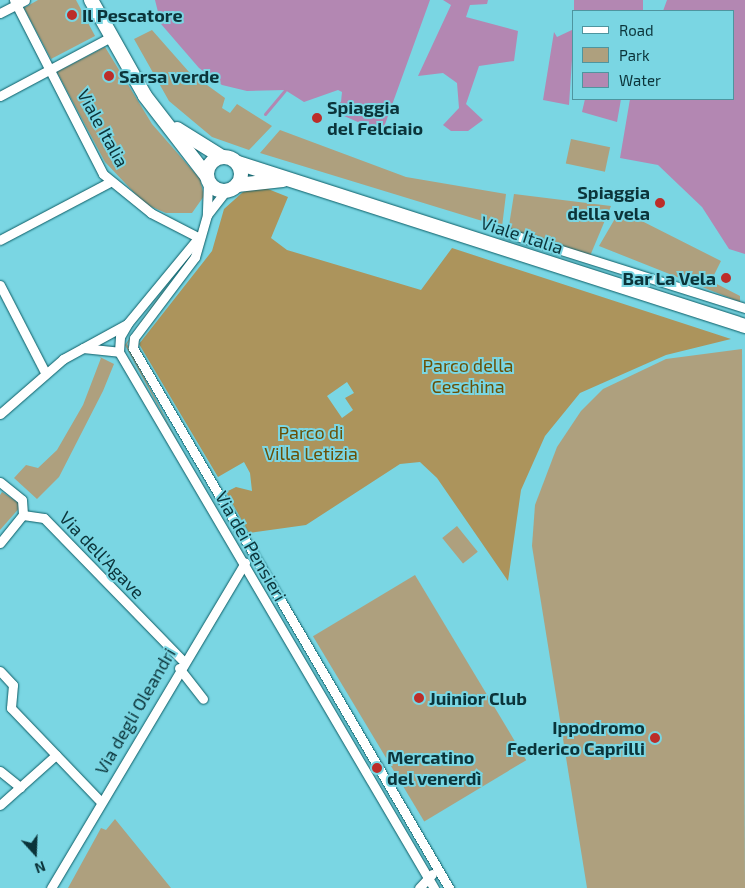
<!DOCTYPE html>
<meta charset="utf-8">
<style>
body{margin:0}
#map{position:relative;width:745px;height:888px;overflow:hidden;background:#7ad6e3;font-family:"Exo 2",sans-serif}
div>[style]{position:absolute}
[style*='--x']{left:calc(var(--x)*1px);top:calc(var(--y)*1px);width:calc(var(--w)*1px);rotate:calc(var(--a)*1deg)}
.green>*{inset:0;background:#aea07e;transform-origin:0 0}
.forest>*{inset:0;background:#ac945c}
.water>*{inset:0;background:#b387b2;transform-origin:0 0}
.stream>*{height:3px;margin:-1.5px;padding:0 1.5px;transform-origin:1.5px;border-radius:1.5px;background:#b387b2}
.roads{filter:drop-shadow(0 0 1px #0c5d66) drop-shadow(0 0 1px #0c5d66)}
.street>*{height:9px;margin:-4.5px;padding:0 4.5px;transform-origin:4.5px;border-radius:4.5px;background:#fff}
.secondary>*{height:14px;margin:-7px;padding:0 7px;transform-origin:7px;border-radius:7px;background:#fff}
.secondary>.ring{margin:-7px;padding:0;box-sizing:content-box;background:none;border:14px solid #fff;border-radius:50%}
.dots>*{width:14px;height:14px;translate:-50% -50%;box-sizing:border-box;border:2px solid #7ad6e3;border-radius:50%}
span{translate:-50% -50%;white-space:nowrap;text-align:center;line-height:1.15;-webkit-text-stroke:4px #7ad6e3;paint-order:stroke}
.poi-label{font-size:18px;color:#0b343a;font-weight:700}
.left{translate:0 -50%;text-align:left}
.right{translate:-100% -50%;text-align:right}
.street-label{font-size:18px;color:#0b343a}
.park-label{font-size:18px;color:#695006}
.legend{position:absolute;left:572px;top:10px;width:162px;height:90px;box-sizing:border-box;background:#7ad6e3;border:1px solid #4e959f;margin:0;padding:6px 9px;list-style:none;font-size:15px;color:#0b343a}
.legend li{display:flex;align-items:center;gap:10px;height:25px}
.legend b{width:25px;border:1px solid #4e959f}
.north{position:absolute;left:10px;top:828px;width:50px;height:50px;-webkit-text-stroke:4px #7ad6e3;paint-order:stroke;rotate:160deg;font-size:14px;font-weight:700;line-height:20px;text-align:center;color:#0b343a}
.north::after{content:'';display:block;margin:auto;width:18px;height:22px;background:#0b343a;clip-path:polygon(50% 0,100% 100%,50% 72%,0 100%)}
</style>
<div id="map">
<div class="green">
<div style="clip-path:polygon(38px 0,76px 0,95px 36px,51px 59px,24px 8px)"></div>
<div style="clip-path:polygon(152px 30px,189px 72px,225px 98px,222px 108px,230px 113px,237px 104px,272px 126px,249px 150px,212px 137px,169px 101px,134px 39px)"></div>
<div style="clip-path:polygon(105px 47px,152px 124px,200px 179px,204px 196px,192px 213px,166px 213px,145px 204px,105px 162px,57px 72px)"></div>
<div style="clip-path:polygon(280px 130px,406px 177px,506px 194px,502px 227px,260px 153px)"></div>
<div style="left:571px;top:139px;width:40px;height:25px;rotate:12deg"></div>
<div style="clip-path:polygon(514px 194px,611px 206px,590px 256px,508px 232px)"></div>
<div style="clip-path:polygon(620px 210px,721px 261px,711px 281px,740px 296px,740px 302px,599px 246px)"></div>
<div style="clip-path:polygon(184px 261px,127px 344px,181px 448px,125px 345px)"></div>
<div style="clip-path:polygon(742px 349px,745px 888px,587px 888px,532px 546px,535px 505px,557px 447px,581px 411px,603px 389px,666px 359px)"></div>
<div style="clip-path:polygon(98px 356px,114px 364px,103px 391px,59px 477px,37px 499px,14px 478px,26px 465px,38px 468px,57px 450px,83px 405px,101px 358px)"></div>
<div style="clip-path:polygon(2px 492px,22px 505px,0 530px,0 495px)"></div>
<div style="left:457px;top:526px;width:33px;height:19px;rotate:51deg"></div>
<div style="left:415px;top:575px;width:216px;height:119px;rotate:59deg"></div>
<div style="clip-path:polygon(115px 819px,171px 888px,68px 888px,101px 828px,106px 830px)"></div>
</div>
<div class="forest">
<div style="clip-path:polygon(evenodd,263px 187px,288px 197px,271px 238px,287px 250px,421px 290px,452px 248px,731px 339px,666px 355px,580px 393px,545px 436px,521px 490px,508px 581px,437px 478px,420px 462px,400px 464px,306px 525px,249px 533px,226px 492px,236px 487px,252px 491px,250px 473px,244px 462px,218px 477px,139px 344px,212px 251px,224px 209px,243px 192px,263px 187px,347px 382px,354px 393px,345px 398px,353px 410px,342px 418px,327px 396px,347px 382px)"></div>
</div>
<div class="water">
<div style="clip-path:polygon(155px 0,430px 0,384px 127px,367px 126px,344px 116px,336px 105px,341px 102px,342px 92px,338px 90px,304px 102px,285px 90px,247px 91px,222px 85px,199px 68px,161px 24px)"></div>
<div style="clip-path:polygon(443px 0,488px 0,487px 4px,470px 5px,466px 17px,518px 31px,514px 61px,479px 66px,466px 104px,483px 120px,468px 131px,451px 131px,443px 125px,459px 108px,457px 83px,443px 73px,418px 76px,451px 5px)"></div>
<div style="left:574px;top:0;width:69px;height:11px"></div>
<div style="clip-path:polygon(667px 0,745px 0,745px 254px,729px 249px,702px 207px,658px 165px,620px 158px,630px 99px,734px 99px,734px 11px,663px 11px)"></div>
<div style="clip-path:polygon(574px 29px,569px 105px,543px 100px,554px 32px,557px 37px)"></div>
<div style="clip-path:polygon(585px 99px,621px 99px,617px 122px,582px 112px)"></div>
</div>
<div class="stream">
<div style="--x:265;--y:114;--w:31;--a:-50"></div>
</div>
<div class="roads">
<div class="street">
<div style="--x:14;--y:0;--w:195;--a:62.9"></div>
<div style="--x:103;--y:174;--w:62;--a:39.1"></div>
<div style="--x:151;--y:213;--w:53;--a:27.1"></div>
<div style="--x:0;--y:13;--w:28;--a:-27"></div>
<div style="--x:0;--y:96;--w:126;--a:-28"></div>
<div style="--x:208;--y:182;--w:33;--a:92"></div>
<div style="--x:207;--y:215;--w:44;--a:105.9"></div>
<div style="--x:195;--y:257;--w:101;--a:127"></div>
<div style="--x:134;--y:338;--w:10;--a:96"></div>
<div style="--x:133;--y:348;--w:626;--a:59.66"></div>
<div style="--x:207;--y:215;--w:31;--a:-52"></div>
<div style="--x:504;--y:232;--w:253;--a:17.5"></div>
<div style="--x:198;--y:238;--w:110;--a:129.5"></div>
<div style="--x:128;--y:323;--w:16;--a:120"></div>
<div style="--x:120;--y:337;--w:15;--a:94"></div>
<div style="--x:119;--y:352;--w:622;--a:59.56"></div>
<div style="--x:0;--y:240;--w:124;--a:-27.8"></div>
<div style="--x:0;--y:285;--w:98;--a:62.7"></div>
<div style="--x:83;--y:348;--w:36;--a:6"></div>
<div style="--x:0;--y:414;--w:84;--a:-41.1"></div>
<div style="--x:63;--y:359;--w:73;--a:-28.7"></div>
<div style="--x:0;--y:482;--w:28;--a:39"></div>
<div style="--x:22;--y:500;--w:15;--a:86"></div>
<div style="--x:23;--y:515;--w:21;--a:8"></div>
<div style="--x:44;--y:518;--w:199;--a:45.8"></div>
<div style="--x:0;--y:543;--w:36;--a:-51"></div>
<div style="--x:179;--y:668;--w:39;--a:52"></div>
<div style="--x:0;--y:671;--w:19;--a:47"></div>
<div style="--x:13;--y:685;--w:23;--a:95"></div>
<div style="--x:11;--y:708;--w:130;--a:46.2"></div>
<div style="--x:0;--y:771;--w:26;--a:39"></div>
<div style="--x:0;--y:805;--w:75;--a:-41.8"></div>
<div style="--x:51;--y:888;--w:379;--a:-59.2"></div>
<div style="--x:419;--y:888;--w:19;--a:-47"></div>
</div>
<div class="secondary">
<div style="--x:91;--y:0;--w:110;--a:60.6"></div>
<div style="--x:145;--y:96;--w:100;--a:52.3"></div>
<div style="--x:177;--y:129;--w:53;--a:31.9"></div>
<div class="ring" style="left:207px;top:157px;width:20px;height:20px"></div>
<div style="--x:238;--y:163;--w:533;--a:17.82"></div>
<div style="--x:237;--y:185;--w:46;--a:-6.2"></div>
</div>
</div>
<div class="dots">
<div style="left:72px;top:15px;background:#bc2d29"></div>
<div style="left:109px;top:76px;background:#bc2d29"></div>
<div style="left:317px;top:118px;background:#bc2d29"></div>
<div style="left:660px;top:203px;background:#bc2d29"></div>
<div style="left:726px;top:278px;background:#bc2d29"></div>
<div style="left:419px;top:698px;background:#bc2d29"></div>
<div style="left:655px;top:738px;background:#bc2d29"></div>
<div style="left:377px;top:768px;background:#bc2d29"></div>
</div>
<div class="poi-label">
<span class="left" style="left:82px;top:15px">Il Pescatore</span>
<span class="left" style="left:119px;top:76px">Sarsa verde</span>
<span class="left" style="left:327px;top:118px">Spiaggia<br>del Felciaio</span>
<span class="right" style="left:650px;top:203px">Spiaggia<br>della vela</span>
<span class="right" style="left:716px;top:278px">Bar La Vela</span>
<span class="left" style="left:429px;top:698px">Juinior Club</span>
<span class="right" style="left:645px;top:738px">Ippodromo<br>Federico Caprilli</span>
<span class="left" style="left:387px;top:768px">Mercatino<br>del venerdì</span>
</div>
<div class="street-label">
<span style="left:103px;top:128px;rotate:61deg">Viale Italia</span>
<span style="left:522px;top:235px;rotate:18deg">Viale Italia</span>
<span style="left:251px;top:546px;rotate:60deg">Via dei Pensieri</span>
<span style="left:102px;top:555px;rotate:46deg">Via dell'Agave</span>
<span style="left:135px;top:711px;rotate:-60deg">Via degli Oleandri</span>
</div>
<div class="park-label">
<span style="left:468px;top:376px">Parco della<br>Ceschina</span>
<span style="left:311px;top:443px">Parco di<br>Villa Letizia</span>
</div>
<ul class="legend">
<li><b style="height:6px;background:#fff"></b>Road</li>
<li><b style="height:14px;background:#aea07e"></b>Park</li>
<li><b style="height:14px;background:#b387b2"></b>Water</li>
</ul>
<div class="north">N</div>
</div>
